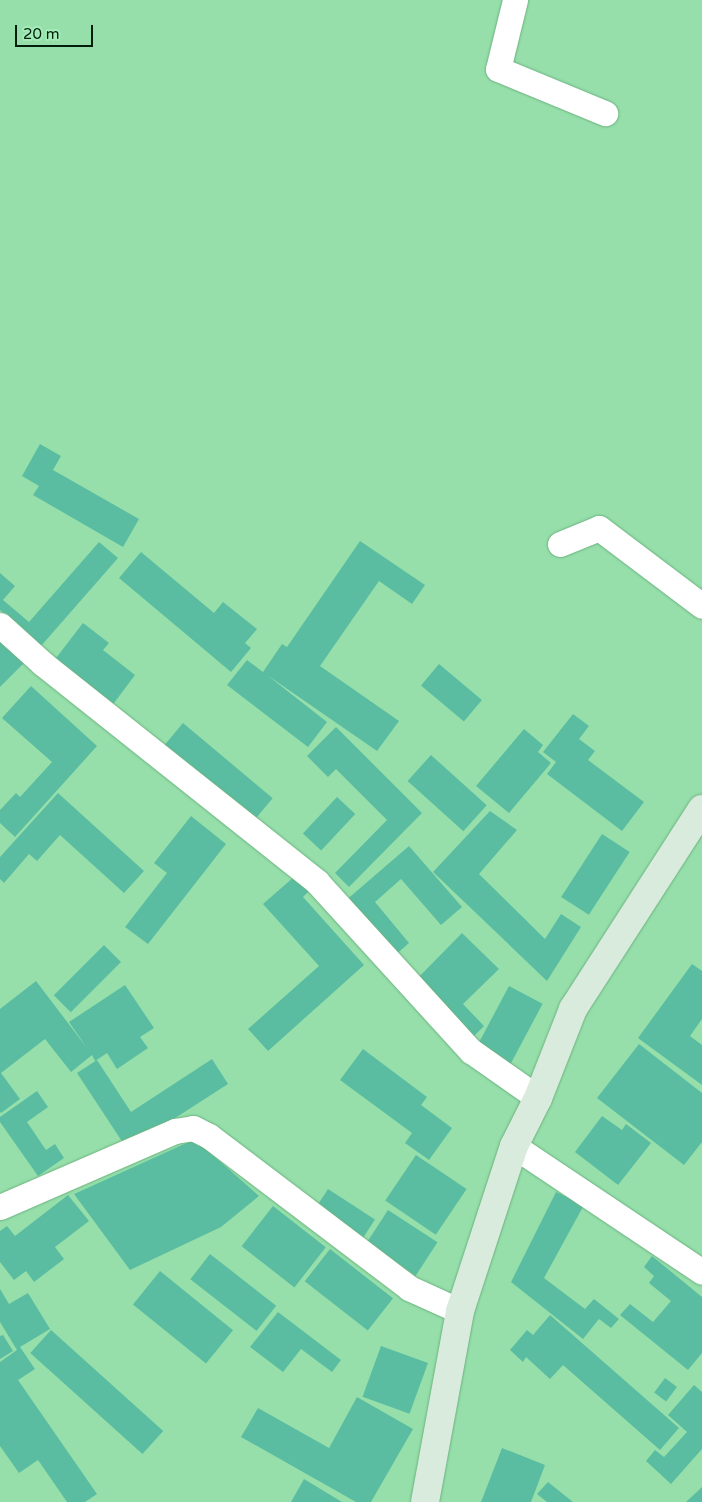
<!DOCTYPE html>
<style>
body{margin:0}
#map{position:relative;width:702px;height:1502px;overflow:hidden;background:#96dfaa;font-family:"Varela Round",sans-serif}
div>[style]{position:absolute}
[style*='--x']{left:calc(var(--x)*1px);top:calc(var(--y)*1px);width:calc(var(--w)*1px);rotate:calc(var(--a)*1deg)}
.building>*{inset:0;background:#5abda1;transform-origin:0 0}
.roads{filter:drop-shadow(0 0 1px #6cb280) drop-shadow(0 0 1px #6cb280)}
.street>*{height:25px;margin:-12.5px;padding:0 12.5px;transform-origin:12.5px;border-radius:12.5px;background:#fff}
.secondary>*{height:28px;margin:-14px;padding:0 14px;transform-origin:14px;border-radius:14px;background:#d9ebdd}
span{translate:-50% -50%;white-space:nowrap;text-align:center;line-height:1.15;-webkit-text-stroke:4px #a3ecb7;paint-order:stroke}
.scale{position:absolute;left:15px;top:25px;width:78px;height:22px;box-sizing:border-box;border:2px solid #021f0c;border-top:0;padding-left:6px;font-size:15px;line-height:18px;white-space:nowrap;color:#021f0c;-webkit-text-stroke:4px #a3ecb7;paint-order:stroke}
</style>
<div id="map">
<div class="building">
<div style="clip-path:polygon(40px 444px,61px 456px,53px 470px,139px 519px,123px 547px,33px 495px,39px 486px,22px 476px)"></div>
<div style="clip-path:polygon(360px 541px,425px 585px,412px 604px,379px 581px,320px 666px,399px 721px,377px 751px,267px 675px,327px 722px,308px 747px,227px 685px,247px 660px,263px 672px,282px 644px,287px 647px)"></div>
<div style="clip-path:polygon(99px 542px,118px 558px,41px 646px,0 610px,0 573px,15px 586px,3px 600px,29px 622px)"></div>
<div style="clip-path:polygon(141px 552px,214px 613px,223px 602px,257px 629px,245px 643px,251px 648px,231px 672px,119px 578px)"></div>
<div style="clip-path:polygon(83px 623px,109px 643px,103px 650px,135px 675px,111px 707px,53px 662px)"></div>
<div style="clip-path:polygon(0 633px,27px 660px,0 687px)"></div>
<div style="left:439px;top:664px;width:56px;height:28px;rotate:40deg"></div>
<div style="clip-path:polygon(31px 686px,97px 746px,15px 837px,0 823px,0 810px,16px 793px,20px 797px,52px 762px,2px 718px)"></div>
<div style="clip-path:polygon(573px 714px,589px 726px,579px 739px,595px 751px,588px 760px,644px 802px,622px 831px,547px 774px,556px 762px,543px 752px)"></div>
<div style="left:183px;top:723px;width:117px;height:33px;rotate:40deg"></div>
<div style="clip-path:polygon(336px 727px,422px 813px,349px 887px,335px 873px,387px 820px,336px 769px,328px 777px,307px 756px)"></div>
<div style="clip-path:polygon(524px 729px,543px 745px,538px 752px,551px 763px,509px 813px,476px 786px)"></div>
<div style="left:431px;top:755px;width:75px;height:35px;rotate:42deg"></div>
<div style="clip-path:polygon(58px 793px,144px 871px,124px 893px,60px 835px,37px 861px,29px 854px,4px 883px,0 879px,0 857px)"></div>
<div style="left:337px;top:797px;width:25px;height:50px;rotate:43deg"></div>
<div style="clip-path:polygon(490px 811px,517px 830px,479px 874px,545px 939px,561px 914px,581px 927px,547px 981px,433px 872px)"></div>
<div style="clip-path:polygon(191px 816px,226px 844px,148px 944px,125px 927px,167px 873px,154px 863px)"></div>
<div style="left:602px;top:834px;width:33px;height:75px;rotate:33deg"></div>
<div style="clip-path:polygon(409px 846px,462px 907px,441px 925px,401px 879px,375px 902px,409px 943px,392px 958px,344px 902px)"></div>
<div style="clip-path:polygon(295px 876px,309px 891px,303px 897px,364px 965px,268px 1051px,248px 1029px,319px 966px,263px 904px)"></div>
<div style="clip-path:polygon(462px 933px,499px 969px,463px 1004px,484px 1026px,471px 1039px,413px 983px)"></div>
<div style="left:104px;top:945px;width:24px;height:71px;rotate:45deg"></div>
<div style="clip-path:polygon(692px 964px,702px 971px,702px 1019px,690px 1036px,702px 1045px,702px 1085px,638px 1038px)"></div>
<div style="clip-path:polygon(36px 981px,87px 1048px,69px 1022px,125px 985px,154px 1028px,140px 1037px,148px 1048px,117px 1069px,107px 1053px,95px 1061px,92px 1055px,71px 1072px,45px 1039px,1px 1073px,20px 1099px,1px 1113px,0 1112px,0 1009px)"></div>
<div style="left:509px;top:986px;width:38px;height:69px;rotate:28deg"></div>
<div style="clip-path:polygon(639px 1044px,702px 1093px,702px 1142px,684px 1165px,597px 1098px)"></div>
<div style="clip-path:polygon(363px 1049px,427px 1097px,421px 1105px,452px 1128px,429px 1160px,405px 1143px,412px 1133px,340px 1080px)"></div>
<div style="clip-path:polygon(212px 1059px,228px 1084px,127px 1149px,77px 1073px,97px 1060px,131px 1112px)"></div>
<div style="clip-path:polygon(37px 1091px,48px 1107px,27px 1122px,46px 1150px,55px 1144px,64px 1158px,38px 1176px,0 1122px,0 1117px)"></div>
<div style="clip-path:polygon(602px 1116px,622px 1130px,626px 1124px,651px 1143px,618px 1185px,575px 1152px)"></div>
<div style="clip-path:polygon(191px 1141px,199px 1143px,259px 1196px,221px 1227px,130px 1270px,74px 1194px)"></div>
<div style="left:416px;top:1155px;width:61px;height:55px;rotate:34deg"></div>
<div style="left:328px;top:1189px;width:56px;height:27px;rotate:33deg"></div>
<div style="clip-path:polygon(556px 1192px,584px 1205px,544px 1278px,585px 1309px,594px 1299px,619px 1319px,611px 1328px,599px 1319px,583px 1339px,511px 1282px)"></div>
<div style="clip-path:polygon(68px 1195px,89px 1221px,55px 1247px,64px 1259px,34px 1282px,26px 1271px,14px 1280px,0 1262px,0 1231px,7px 1226px,15px 1236px)"></div>
<div style="left:273px;top:1206px;width:67px;height:51px;rotate:38deg"></div>
<div style="left:388px;top:1210px;width:59px;height:40px;rotate:33deg"></div>
<div style="left:330px;top:1249px;width:80px;height:41px;rotate:38deg"></div>
<div style="left:210px;top:1254px;width:84px;height:32px;rotate:38deg"></div>
<div style="clip-path:polygon(652px 1256px,702px 1297px,702px 1353px,688px 1370px,620px 1315px,630px 1304px,653px 1322px,671px 1301px,649px 1283px,654px 1276px,644px 1267px)"></div>
<div style="left:160px;top:1271px;width:94px;height:43px;rotate:39deg"></div>
<div style="clip-path:polygon(0 1289px,9px 1304px,28px 1293px,50px 1329px,20px 1347px,35px 1369px,18px 1380px,97px 1494px,85px 1502px,67px 1502px,38px 1460px,19px 1473px,0 1446px,0 1362px,17px 1350px,0 1322px)"></div>
<div style="clip-path:polygon(278px 1312px,341px 1360px,332px 1372px,301px 1349px,283px 1372px,250px 1347px)"></div>
<div style="clip-path:polygon(550px 1315px,679px 1428px,660px 1450px,563px 1365px,550px 1379px,526px 1357px,523px 1362px,510px 1350px,527px 1330px,533px 1335px)"></div>
<div style="left:51px;top:1330px;width:151px;height:31px;rotate:42deg"></div>
<div style="clip-path:polygon(3px 1335px,13px 1351px,0 1359px,0 1336px)"></div>
<div style="left:381px;top:1346px;width:50px;height:54px;rotate:20deg"></div>
<div style="left:665px;top:1378px;width:15px;height:18px;rotate:37deg"></div>
<div style="clip-path:polygon(694px 1385px,702px 1392px,702px 1449px,671px 1484px,646px 1461px,655px 1450px,664px 1457px,687px 1432px,668px 1415px)"></div>
<div style="clip-path:polygon(357px 1397px,413px 1429px,371px 1502px,356px 1502px,241px 1437px,258px 1408px,329px 1448px)"></div>
<div style="clip-path:polygon(502px 1448px,545px 1465px,531px 1502px,481px 1502px)"></div>
<div style="clip-path:polygon(304px 1479px,342px 1502px,291px 1502px)"></div>
<div style="clip-path:polygon(548px 1482px,573px 1502px,547px 1502px,537px 1494px)"></div>
<div style="clip-path:polygon(702px 1487px,702px 1502px,686px 1502px)"></div>
</div>
<div class="roads">
<div class="street">
<div style="--x:515;--y:0;--w:71;--a:103.8"></div>
<div style="--x:498;--y:69;--w:116;--a:22.4"></div>
<div style="--x:560;--y:544;--w:42;--a:-22.3"></div>
<div style="--x:599;--y:528;--w:129;--a:37.1"></div>
<div style="--x:0;--y:625;--w:57;--a:42.1"></div>
<div style="--x:42;--y:663;--w:352;--a:38.5"></div>
<div style="--x:317;--y:882;--w:229;--a:47.7"></div>
<div style="--x:471;--y:1051;--w:82;--a:35"></div>
<div style="--x:514;--y:1146;--w:226;--a:33.8"></div>
<div style="--x:0;--y:1207;--w:191;--a:-23.5"></div>
<div style="--x:175;--y:1131;--w:18;--a:-9"></div>
<div style="--x:193;--y:1128;--w:18;--a:27"></div>
<div style="--x:209;--y:1136;--w:251;--a:37.2"></div>
<div style="--x:409;--y:1288;--w:56;--a:24.3"></div>
</div>
<div class="secondary">
<div style="--x:425;--y:1502;--w:194;--a:-79.6"></div>
<div style="--x:460;--y:1311;--w:174;--a:-71.9"></div>
<div style="--x:514;--y:1146;--w:54;--a:-63.4"></div>
<div style="--x:538;--y:1098;--w:96;--a:-68.5"></div>
<div style="--x:573;--y:1009;--w:238;--a:-57.2"></div>
</div>
</div>
<div class="scale">20 m</div>
</div>
